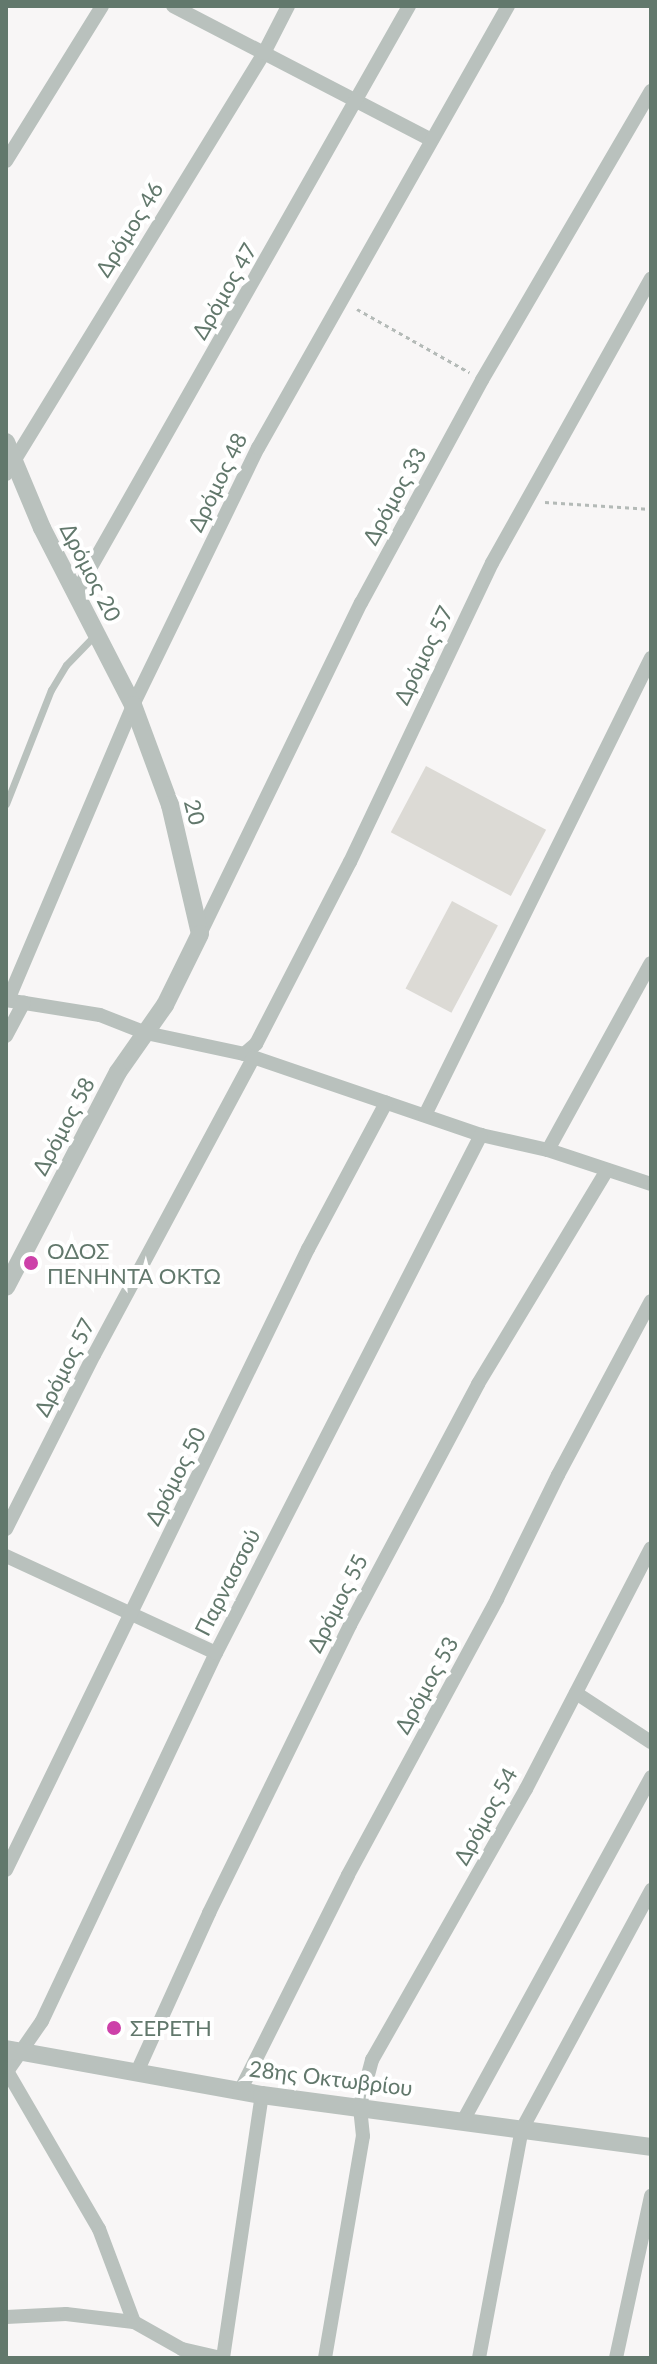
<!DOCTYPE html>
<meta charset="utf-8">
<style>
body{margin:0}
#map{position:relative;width:657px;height:2364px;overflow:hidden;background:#f8f6f6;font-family:Lato,sans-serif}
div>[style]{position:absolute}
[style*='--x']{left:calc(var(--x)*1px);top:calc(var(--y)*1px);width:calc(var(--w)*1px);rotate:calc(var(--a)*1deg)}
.green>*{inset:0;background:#dcdad5;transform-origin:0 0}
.path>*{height:3px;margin-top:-1.5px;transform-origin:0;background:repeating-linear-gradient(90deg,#b4bab7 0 4px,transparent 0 8px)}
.service>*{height:7px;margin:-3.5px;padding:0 3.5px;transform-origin:3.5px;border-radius:3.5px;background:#b9c1bd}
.minor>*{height:14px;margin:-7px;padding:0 7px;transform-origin:7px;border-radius:7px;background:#b9c1bd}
.tertiary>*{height:18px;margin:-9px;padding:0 9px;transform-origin:9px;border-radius:9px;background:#b9c1bd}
.dots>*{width:22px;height:22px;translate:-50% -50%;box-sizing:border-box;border:4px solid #fff;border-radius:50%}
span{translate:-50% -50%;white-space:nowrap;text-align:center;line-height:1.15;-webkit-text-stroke:8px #fff;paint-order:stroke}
.street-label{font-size:22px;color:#62786c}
.poi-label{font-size:22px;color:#62786c}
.left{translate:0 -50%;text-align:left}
.frame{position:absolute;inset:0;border:8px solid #62786c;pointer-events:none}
</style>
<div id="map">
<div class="green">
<div style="left:426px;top:766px;width:136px;height:75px;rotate:28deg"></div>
<div style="left:452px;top:901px;width:52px;height:99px;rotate:28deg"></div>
</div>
<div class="path">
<div style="--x:357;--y:309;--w:129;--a:29.4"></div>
<div style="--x:545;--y:502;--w:106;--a:3.8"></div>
</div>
<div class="service">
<div style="--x:6;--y:804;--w:123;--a:-68.5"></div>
<div style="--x:51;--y:690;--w:29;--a:-59"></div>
<div style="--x:66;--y:665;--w:40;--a:-46"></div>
</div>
<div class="minor">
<div style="--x:173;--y:6;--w:289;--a:27.4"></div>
<div style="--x:6;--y:161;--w:182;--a:-58.2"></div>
<div style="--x:6;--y:474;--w:494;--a:-58.5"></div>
<div style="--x:264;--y:53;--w:53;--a:-62.9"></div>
<div style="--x:75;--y:595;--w:677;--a:-60.44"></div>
<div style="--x:200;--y:934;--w:368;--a:-64.1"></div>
<div style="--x:361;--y:603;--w:254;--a:-61.5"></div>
<div style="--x:482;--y:380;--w:335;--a:-59.7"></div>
<div style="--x:6;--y:1000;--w:95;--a:9.1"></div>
<div style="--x:100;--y:1015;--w:49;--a:21.4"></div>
<div style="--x:146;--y:1033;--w:100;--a:12.1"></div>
<div style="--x:244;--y:1054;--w:250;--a:18.9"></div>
<div style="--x:481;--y:1135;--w:69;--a:12.6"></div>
<div style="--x:548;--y:1150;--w:108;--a:18.3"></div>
<div style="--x:8;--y:1000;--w:320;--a:-67"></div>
<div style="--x:133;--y:705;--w:286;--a:-64.1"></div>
<div style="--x:258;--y:448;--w:508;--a:-60.51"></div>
<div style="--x:6;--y:1036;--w:38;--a:-62"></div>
<div style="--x:244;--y:1054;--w:16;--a:-40"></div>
<div style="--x:256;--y:1044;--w:205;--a:-62.7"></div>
<div style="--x:350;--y:862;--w:331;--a:-64.6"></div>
<div style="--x:492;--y:563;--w:326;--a:-60.8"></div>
<div style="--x:425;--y:1115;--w:510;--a:-63.69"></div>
<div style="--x:548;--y:1150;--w:213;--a:-61.2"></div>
<div style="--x:6;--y:1529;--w:195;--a:-63.2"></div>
<div style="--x:94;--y:1355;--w:337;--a:-61.8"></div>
<div style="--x:6;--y:1556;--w:231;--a:24.8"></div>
<div style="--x:576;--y:1693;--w:90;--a:33.2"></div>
<div style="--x:6;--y:1870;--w:691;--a:-64.07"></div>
<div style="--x:308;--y:1249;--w:166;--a:-61.9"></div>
<div style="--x:7;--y:2071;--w:183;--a:59.8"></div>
<div style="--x:99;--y:2229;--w:99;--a:69.4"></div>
<div style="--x:137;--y:2072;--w:175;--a:-65.6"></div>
<div style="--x:209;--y:1913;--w:321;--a:-63.9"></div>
<div style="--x:350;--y:1625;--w:273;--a:-62"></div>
<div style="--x:478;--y:1384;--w:250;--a:-58.9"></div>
<div style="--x:6;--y:2073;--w:63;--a:-55.3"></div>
<div style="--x:42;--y:2021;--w:407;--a:-64.7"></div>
<div style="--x:216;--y:1653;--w:582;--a:-62.91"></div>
<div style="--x:240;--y:2091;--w:241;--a:-63.4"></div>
<div style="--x:348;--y:1875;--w:314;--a:-61.6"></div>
<div style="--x:497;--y:1599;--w:138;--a:-63.8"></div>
<div style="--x:558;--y:1475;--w:197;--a:-61.9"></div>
<div style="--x:464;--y:2119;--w:390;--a:-61.3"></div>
<div style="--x:6;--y:2317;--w:60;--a:-2.9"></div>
<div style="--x:66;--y:2314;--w:68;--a:6.7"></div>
<div style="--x:134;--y:2322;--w:55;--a:29.4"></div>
<div style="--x:182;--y:2349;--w:39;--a:13"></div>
<div style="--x:223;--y:2358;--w:266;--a:-81.6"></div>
<div style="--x:325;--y:2358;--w:225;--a:-80.3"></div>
<div style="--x:363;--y:2136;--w:31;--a:-96"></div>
<div style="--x:360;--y:2105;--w:47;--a:-75.1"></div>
<div style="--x:372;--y:2060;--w:312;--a:-60.4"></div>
<div style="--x:526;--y:1789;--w:271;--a:-62.6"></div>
<div style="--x:479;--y:2358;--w:233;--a:-79.4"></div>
<div style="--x:522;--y:2129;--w:272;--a:-61.6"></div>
<div style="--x:616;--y:2358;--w:166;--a:-77.8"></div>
</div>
<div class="tertiary">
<div style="--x:6;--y:442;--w:93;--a:67.3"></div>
<div style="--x:42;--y:528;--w:199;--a:62.8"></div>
<div style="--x:133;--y:705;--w:107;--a:69.7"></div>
<div style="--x:170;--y:805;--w:132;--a:76.9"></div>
<div style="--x:200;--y:934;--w:79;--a:116.2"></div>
<div style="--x:165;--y:1005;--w:82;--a:125"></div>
<div style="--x:118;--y:1072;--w:242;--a:117.5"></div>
<div style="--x:6;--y:2049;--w:260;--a:10.2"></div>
<div style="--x:262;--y:2095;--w:392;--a:7.6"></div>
</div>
<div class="dots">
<div style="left:31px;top:1263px;background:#cd41a9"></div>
<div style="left:114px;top:2028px;background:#cd41a9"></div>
</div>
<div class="street-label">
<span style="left:129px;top:229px;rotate:-58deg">Δρόμος 46</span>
<span style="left:224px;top:291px;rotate:-60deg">Δρόμος 47</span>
<span style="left:217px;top:482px;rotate:-64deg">Δρόμος 48</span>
<span style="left:394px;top:496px;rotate:-61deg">Δρόμος 33</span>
<span style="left:91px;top:572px;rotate:63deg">Δρόμος 20</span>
<span style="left:423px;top:655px;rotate:-64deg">Δρόμος 57</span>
<span style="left:195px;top:812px;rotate:76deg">20</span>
<span style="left:63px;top:1126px;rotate:-62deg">Δρόμος 58</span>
<span style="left:64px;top:1367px;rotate:-63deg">Δρόμος 57</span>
<span style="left:175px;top:1476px;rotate:-63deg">Δρόμος 50</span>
<span style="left:227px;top:1582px;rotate:-63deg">Παρνασσού</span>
<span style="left:337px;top:1603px;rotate:-63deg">Δρόμος 55</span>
<span style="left:426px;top:1685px;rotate:-61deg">Δρόμος 53</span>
<span style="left:485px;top:1816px;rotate:-61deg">Δρόμος 54</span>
<span style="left:331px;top:2078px;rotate:7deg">28ης Οκτωβρίου</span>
</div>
<div class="poi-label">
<span class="left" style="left:47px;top:1263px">ΟΔΟΣ<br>ΠΕΝΗΝΤΑ ΟΚΤΩ</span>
<span class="left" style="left:130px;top:2028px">ΣΕΡΕΤΗ</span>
</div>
<div class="frame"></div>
</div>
